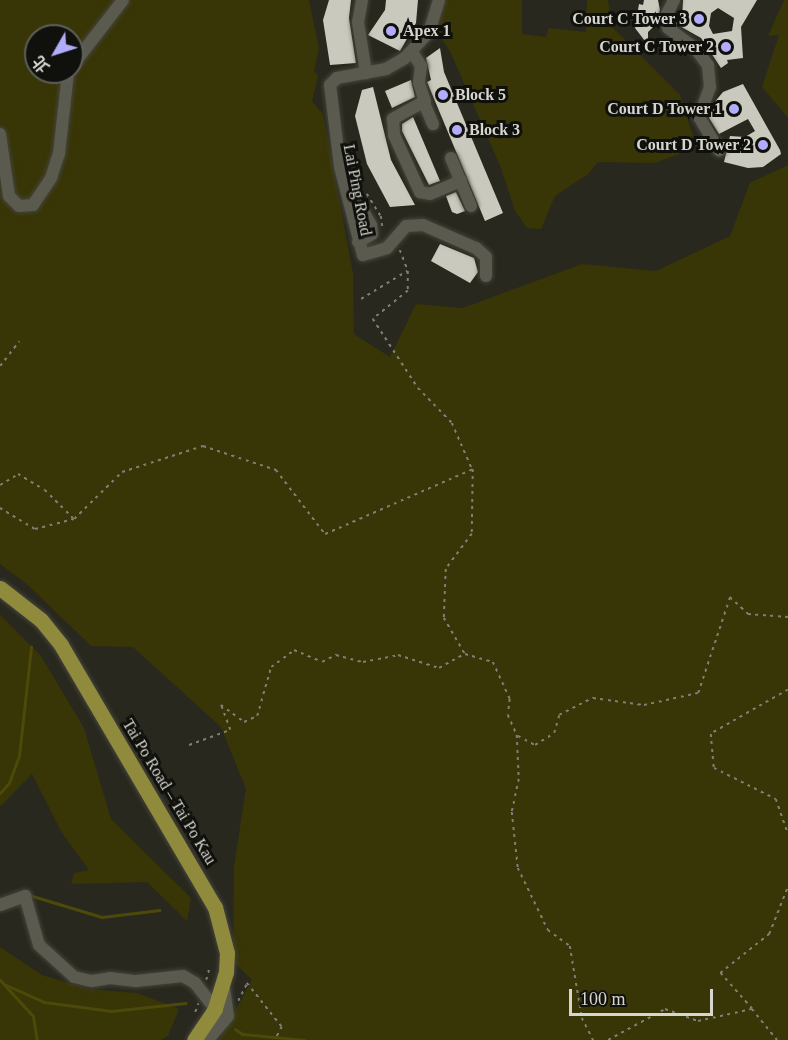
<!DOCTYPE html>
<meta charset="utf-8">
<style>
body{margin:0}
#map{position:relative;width:788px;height:1040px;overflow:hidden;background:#28281e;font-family:"Times New Roman","Noto Sans TC",serif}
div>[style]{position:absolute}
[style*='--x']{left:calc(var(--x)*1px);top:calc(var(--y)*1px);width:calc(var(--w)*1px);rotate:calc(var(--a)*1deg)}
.green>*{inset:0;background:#383506}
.stream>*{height:3px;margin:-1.5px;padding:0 1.5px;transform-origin:1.5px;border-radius:1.5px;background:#4d490a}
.building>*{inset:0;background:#c9c9bd}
.path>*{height:1.5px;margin-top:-0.75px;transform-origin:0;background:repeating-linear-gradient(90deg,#7f7f76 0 3px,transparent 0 7.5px)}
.roads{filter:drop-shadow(0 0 2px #44443c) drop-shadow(0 0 2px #44443c)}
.minor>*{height:12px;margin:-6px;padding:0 6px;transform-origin:6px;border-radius:6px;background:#5b5a4f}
.major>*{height:15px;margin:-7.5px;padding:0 7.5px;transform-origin:7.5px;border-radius:7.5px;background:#908b3c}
.dots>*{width:16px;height:16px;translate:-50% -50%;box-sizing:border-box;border:3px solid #10100c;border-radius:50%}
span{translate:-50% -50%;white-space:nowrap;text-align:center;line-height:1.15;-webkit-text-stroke:6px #10100c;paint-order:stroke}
.poi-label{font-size:16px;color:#d6d6cf;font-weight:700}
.right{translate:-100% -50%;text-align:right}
.left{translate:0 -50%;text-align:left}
.street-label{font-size:16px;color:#d6d6cf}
.north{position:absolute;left:24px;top:24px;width:60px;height:60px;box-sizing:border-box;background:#10100c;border:2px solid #5f5f5a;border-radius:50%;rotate:231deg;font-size:16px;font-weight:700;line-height:24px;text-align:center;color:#d6d6cf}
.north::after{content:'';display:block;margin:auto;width:21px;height:27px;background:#b1adfa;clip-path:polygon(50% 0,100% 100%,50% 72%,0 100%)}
.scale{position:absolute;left:569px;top:989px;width:144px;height:27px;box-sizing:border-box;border:3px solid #d6d6cf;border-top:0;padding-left:8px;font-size:18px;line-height:21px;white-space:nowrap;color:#d6d6cf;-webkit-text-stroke:4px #10100c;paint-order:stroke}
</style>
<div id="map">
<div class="green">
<div style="clip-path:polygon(evenodd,0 0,309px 0,319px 48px,314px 71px,318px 76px,312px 101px,323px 114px,353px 273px,354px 334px,390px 357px,416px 304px,463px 308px,582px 264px,656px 271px,730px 236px,750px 183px,788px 165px,788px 1040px,219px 1040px,252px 980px,233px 961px,234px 866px,246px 789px,221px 727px,133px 647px,91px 646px,28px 585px,0 564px,0 0,36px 36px,72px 36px,72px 72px,36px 72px,36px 36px)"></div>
<div style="clip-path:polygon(445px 0,522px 0,522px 34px,546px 37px,549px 28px,586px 32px,587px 0,608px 0,612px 27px,680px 95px,695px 142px,680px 154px,655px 163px,598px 162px,588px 174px,555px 196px,541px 229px,527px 228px,515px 211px,501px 168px,450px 51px,435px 30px)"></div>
<div style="clip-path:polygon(784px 0,788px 0,788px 118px,762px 87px,779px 35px,768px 36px)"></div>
<div style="clip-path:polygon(0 615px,41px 656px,84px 728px,111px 819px,191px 898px,187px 921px,147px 882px,71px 884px,74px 873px,89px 870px,62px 833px,32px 774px,0 807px)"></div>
<div style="clip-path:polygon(0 947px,42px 975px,88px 989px,137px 993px,179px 1009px,168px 1036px,161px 1040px,0 1040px)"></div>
</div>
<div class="stream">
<div style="--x:0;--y:793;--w:13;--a:-48"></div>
<div style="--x:9;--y:783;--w:29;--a:-70"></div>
<div style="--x:19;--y:756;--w:110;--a:-83.7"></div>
<div style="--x:29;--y:895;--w:76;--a:16.8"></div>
<div style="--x:102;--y:917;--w:58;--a:-6.9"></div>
<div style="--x:0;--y:980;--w:49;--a:47.5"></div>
<div style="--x:33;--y:1016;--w:24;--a:81"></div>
<div style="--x:6;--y:985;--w:42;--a:24.1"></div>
<div style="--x:44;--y:1002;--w:68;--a:7.7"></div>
<div style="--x:111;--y:1011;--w:75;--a:-6.1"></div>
<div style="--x:235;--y:1029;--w:9;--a:36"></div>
<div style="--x:242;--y:1034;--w:62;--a:5.5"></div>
</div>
<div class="building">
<div style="clip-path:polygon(329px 0,351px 0,349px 18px,356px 63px,330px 65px,323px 20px)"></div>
<div style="clip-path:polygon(386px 0,418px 0,416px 23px,400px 51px,368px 35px,385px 10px)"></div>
<div style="clip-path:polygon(644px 0,658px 0,660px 10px,657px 23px,648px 32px,648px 45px,635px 28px,639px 4px,643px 5px)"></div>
<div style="clip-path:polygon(evenodd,683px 0,757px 0,741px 27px,743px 58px,727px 60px,728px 63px,721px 68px,701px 38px,676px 24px,678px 18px,682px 19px,683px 0,718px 8px,734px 18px,732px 31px,713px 34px,709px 26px,711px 13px,718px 8px)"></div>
<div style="clip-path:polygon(440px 48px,444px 72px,503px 213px,485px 221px,427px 82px,431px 80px,426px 58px)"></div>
<div style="clip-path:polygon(411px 80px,415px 97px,392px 108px,385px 91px)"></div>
<div style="clip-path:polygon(743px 84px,780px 150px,781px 154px,763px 167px,748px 168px,724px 162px,730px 136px,745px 137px,755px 131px,748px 119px,719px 134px,709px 118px,713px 104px,723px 92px)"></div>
<div style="clip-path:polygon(373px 87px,391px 160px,415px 205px,390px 207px,367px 164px,355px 116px,362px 90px)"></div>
<div style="clip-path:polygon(413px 117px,440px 181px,429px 185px,402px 131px,402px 124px)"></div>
<div style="clip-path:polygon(456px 192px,465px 211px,457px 214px,452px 212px,446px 196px)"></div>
<div style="clip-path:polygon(440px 244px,474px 258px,478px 272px,470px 283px,431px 261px)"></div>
</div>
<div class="path">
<div style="--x:367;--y:194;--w:26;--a:58"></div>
<div style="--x:381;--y:216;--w:14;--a:82"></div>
<div style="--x:400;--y:250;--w:22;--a:69"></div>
<div style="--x:408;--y:271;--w:20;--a:90"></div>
<div style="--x:408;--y:291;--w:45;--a:141.3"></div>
<div style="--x:373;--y:319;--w:82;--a:56.9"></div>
<div style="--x:418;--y:388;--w:49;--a:45.8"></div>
<div style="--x:452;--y:423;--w:50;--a:66.5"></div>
<div style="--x:361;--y:299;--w:54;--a:-31.3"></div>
<div style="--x:0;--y:366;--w:31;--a:-52"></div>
<div style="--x:0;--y:485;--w:21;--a:-31"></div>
<div style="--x:18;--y:474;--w:31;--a:31"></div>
<div style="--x:45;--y:490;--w:40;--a:45"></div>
<div style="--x:0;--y:508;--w:41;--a:31"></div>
<div style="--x:35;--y:529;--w:40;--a:-14.4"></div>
<div style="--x:74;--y:519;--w:67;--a:-44.4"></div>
<div style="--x:122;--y:472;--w:85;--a:-17.8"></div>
<div style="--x:203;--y:446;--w:77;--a:18.2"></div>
<div style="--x:276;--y:470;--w:81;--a:52.6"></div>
<div style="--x:325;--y:534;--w:162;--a:-23.7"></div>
<div style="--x:473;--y:469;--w:65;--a:90.9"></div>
<div style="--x:472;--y:534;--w:44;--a:126.6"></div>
<div style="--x:446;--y:569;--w:49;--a:92.3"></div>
<div style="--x:444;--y:618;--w:42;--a:59.7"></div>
<div style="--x:465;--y:654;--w:29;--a:16"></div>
<div style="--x:493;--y:662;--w:41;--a:65.3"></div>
<div style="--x:510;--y:699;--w:16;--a:97"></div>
<div style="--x:508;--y:715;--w:22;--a:66"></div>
<div style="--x:517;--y:735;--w:44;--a:87.4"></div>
<div style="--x:519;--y:779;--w:34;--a:102"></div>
<div style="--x:512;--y:812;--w:56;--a:83.9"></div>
<div style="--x:518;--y:868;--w:69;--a:64.2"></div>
<div style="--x:548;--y:930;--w:27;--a:36"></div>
<div style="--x:570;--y:946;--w:73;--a:80.5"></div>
<div style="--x:582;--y:1018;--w:25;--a:63"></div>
<div style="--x:788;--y:690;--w:89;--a:150.3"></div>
<div style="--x:711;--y:734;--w:34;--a:85"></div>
<div style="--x:714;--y:768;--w:69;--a:26.6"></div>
<div style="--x:776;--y:799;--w:36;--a:71"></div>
<div style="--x:518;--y:736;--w:19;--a:28"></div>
<div style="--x:535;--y:745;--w:22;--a:-32"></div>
<div style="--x:554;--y:733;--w:19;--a:-74"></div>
<div style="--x:559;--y:715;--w:38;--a:-27"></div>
<div style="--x:593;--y:698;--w:51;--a:7.8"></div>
<div style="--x:644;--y:705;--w:55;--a:-12.5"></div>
<div style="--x:698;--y:693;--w:101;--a:-71.6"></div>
<div style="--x:730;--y:597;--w:25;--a:43"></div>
<div style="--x:748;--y:614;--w:40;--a:4.3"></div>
<div style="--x:189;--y:745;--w:44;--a:-20.1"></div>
<div style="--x:230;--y:730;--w:27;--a:-110"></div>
<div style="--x:221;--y:705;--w:29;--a:36"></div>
<div style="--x:244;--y:722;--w:14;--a:-25"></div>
<div style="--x:257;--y:716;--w:51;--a:-74.1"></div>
<div style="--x:271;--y:667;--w:29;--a:-36"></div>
<div style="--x:294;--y:650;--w:30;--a:23"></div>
<div style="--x:322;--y:662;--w:16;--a:-27"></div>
<div style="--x:336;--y:655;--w:28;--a:15"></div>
<div style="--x:363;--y:662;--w:36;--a:-11"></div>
<div style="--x:398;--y:655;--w:43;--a:17.6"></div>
<div style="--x:439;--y:668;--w:29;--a:-29"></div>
<div style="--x:206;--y:980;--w:11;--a:-75"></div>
<div style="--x:238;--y:1001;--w:20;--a:-63"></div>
<div style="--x:247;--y:983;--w:56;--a:51.5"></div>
<div style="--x:282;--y:1027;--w:15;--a:118"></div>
<div style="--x:752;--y:1009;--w:48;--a:-131.6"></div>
<div style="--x:720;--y:973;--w:63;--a:-38.5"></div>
<div style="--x:769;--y:934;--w:52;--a:-68.4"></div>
<div style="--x:195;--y:1012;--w:9;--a:-69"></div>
<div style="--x:608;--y:1040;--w:65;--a:-28.5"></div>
<div style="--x:665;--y:1009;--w:35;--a:20"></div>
<div style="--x:698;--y:1021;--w:55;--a:-12.5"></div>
<div style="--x:752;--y:1009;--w:40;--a:51"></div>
</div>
<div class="roads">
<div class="minor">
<div style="--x:362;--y:0;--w:22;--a:100"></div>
<div style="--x:358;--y:22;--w:52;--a:81.1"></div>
<div style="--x:439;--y:0;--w:34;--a:107"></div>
<div style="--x:429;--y:32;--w:35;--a:133"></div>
<div style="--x:405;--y:58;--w:22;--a:150"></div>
<div style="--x:386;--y:69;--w:50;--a:169.6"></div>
<div style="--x:337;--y:78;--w:10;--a:135"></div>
<div style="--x:330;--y:85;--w:83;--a:83"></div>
<div style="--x:340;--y:167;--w:91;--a:75.4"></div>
<div style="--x:363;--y:255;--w:25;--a:-16"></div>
<div style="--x:387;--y:248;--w:29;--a:-49"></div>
<div style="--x:406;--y:226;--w:17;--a:-3"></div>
<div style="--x:423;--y:225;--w:58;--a:23.5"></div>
<div style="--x:476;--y:248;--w:13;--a:42"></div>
<div style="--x:486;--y:257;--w:19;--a:90"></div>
<div style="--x:674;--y:0;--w:16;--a:117"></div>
<div style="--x:667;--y:14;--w:14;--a:86"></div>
<div style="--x:668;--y:28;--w:34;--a:37"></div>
<div style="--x:695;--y:48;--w:21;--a:53"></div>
<div style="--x:708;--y:65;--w:22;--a:85"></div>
<div style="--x:710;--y:87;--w:32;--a:110"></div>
<div style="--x:699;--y:117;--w:39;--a:59"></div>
<div style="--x:412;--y:52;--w:17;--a:57"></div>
<div style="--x:421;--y:66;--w:17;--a:97"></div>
<div style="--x:419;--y:83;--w:19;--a:72"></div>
<div style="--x:425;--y:101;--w:37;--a:151"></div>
<div style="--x:393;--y:119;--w:16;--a:86"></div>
<div style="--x:394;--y:135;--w:63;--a:65.5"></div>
<div style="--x:420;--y:192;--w:10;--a:11"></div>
<div style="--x:430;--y:194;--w:34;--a:-23"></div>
<div style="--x:72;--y:66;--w:83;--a:-52.3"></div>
<div style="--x:424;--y:103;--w:23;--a:67"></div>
<div style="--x:0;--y:134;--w:63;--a:81.7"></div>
<div style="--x:9;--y:196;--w:14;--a:45"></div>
<div style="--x:19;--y:206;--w:14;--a:-4"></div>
<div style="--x:33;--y:205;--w:32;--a:-56"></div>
<div style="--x:51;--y:178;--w:25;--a:-72"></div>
<div style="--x:59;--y:154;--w:82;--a:-83.7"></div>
<div style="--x:451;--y:158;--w:52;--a:67.4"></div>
<div style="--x:350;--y:188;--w:43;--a:60.4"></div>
<div style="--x:371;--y:225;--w:9;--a:84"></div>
<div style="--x:372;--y:234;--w:16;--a:150"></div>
<div style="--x:0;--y:905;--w:27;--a:-20"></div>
<div style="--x:25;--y:896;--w:51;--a:74.1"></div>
<div style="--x:39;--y:945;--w:47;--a:42.4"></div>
<div style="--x:74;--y:977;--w:18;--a:13"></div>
<div style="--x:92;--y:981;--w:18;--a:-9"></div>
<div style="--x:110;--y:978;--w:26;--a:7"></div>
<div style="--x:136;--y:981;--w:47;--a:-6.1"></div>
<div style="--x:183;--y:976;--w:14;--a:30"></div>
<div style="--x:195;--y:983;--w:33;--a:52"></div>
<div style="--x:208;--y:1040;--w:31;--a:-50"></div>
<div style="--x:228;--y:1016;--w:30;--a:-98"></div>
</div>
<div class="major">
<div style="--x:0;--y:588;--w:52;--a:38"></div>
<div style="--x:41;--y:620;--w:32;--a:51"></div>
<div style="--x:61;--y:645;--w:304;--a:59.6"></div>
<div style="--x:215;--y:907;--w:48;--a:75.4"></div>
<div style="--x:227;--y:953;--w:19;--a:93"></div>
<div style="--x:226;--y:972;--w:39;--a:107"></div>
<div style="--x:215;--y:1009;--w:37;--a:124"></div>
</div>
</div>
<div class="dots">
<div style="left:699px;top:19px;background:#b1adfa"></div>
<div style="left:391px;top:31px;background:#b1adfa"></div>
<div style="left:726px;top:47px;background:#b1adfa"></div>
<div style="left:443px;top:95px;background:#b1adfa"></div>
<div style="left:734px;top:109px;background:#b1adfa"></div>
<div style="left:457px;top:130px;background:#b1adfa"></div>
<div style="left:763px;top:145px;background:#b1adfa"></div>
</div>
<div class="poi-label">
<span class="right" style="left:687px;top:19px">Court C Tower 3</span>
<span class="left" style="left:403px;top:31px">Apex 1</span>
<span class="right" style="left:714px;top:47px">Court C Tower 2</span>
<span class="left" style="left:455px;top:95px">Block 5</span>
<span class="right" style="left:722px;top:109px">Court D Tower 1</span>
<span class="left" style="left:469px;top:130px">Block 3</span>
<span class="right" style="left:751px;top:145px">Court D Tower 2</span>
</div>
<div class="street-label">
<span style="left:357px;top:190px;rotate:79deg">Lai Ping Road</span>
<span style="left:169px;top:792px;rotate:59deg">Tai Po Road – Tai Po Kau</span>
</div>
<div class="north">北</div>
<div class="scale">100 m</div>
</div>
